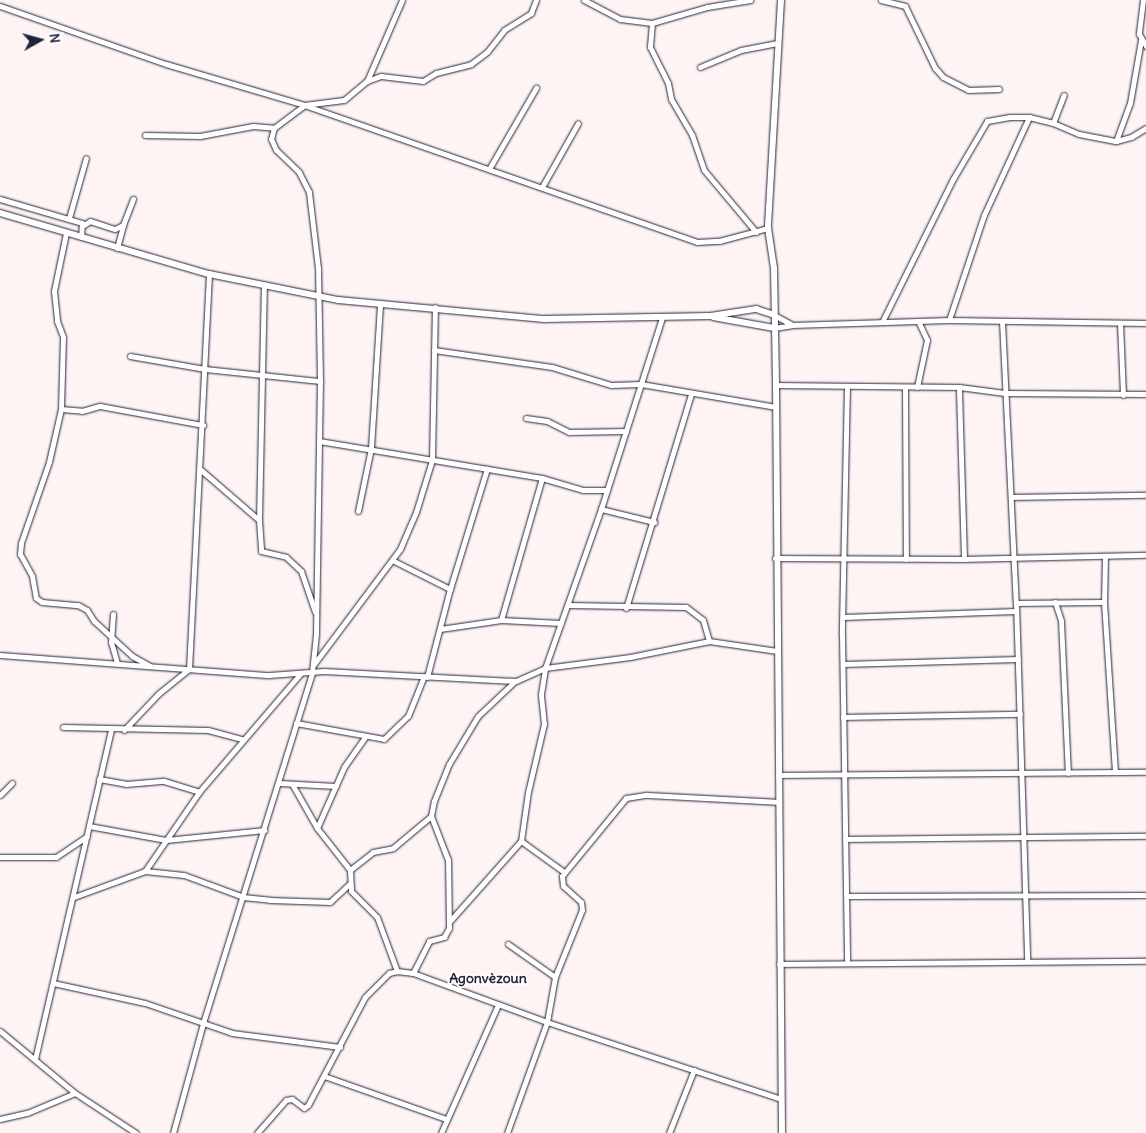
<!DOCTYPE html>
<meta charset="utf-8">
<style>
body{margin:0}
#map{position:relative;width:1146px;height:1133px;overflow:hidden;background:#fef4f3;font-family:Delius,sans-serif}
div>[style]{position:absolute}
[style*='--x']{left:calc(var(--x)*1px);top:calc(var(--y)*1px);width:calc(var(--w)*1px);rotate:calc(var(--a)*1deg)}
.roads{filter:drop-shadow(0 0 1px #22223b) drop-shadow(0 0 1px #22223b)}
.minor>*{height:5px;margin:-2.5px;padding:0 2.5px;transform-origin:2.5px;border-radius:2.5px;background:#fff}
.tertiary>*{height:6px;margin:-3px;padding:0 3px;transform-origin:3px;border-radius:3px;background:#fff}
span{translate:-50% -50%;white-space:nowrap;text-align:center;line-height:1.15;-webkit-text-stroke:4px #fff;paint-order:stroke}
.neighbourhood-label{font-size:14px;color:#22223b;font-weight:700}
.north{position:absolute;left:15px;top:15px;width:50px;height:50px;-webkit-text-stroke:4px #fff;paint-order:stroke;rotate:83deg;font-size:14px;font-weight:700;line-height:20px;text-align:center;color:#22223b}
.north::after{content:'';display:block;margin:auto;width:18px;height:22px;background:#22223b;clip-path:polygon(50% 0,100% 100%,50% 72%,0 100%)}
</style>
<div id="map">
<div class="roads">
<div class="minor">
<div style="--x:584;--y:0;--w:41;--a:27.8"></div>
<div style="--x:620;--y:19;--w:32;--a:7"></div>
<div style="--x:652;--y:23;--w:57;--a:-16.2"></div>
<div style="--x:707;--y:7;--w:44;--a:-9.2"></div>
<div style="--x:881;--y:0;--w:25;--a:14"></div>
<div style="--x:905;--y:6;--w:69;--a:64.2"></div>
<div style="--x:935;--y:68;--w:12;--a:48"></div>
<div style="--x:943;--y:77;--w:28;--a:27"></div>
<div style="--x:968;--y:90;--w:31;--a:-2"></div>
<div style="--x:1143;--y:0;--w:34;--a:97"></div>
<div style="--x:1139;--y:34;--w:14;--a:60"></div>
<div style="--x:0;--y:6;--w:176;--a:19.3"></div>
<div style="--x:166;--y:64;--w:144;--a:16.5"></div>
<div style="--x:304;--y:105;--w:416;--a:19.2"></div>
<div style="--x:697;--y:242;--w:22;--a:-3"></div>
<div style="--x:719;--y:241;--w:51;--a:-14.9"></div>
<div style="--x:652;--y:23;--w:24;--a:95"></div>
<div style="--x:650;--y:47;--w:40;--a:63.4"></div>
<div style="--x:668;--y:83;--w:16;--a:79"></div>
<div style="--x:671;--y:99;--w:42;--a:59.7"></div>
<div style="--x:692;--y:135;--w:37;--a:71"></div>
<div style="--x:704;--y:170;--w:81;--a:50"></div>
<div style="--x:700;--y:67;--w:44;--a:-22.5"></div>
<div style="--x:741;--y:50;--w:37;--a:-11"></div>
<div style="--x:367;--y:81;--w:15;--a:-20"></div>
<div style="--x:381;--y:76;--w:42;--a:6.8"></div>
<div style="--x:423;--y:81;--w:15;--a:-32"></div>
<div style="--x:436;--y:73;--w:36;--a:-14"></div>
<div style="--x:471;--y:64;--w:20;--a:-37"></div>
<div style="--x:487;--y:52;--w:28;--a:-52"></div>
<div style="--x:504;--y:30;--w:32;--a:-32"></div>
<div style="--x:531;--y:13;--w:14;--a:-69"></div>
<div style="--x:1053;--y:123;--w:30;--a:-69"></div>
<div style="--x:145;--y:135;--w:55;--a:1"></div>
<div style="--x:200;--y:136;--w:54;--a:-10.7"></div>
<div style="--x:253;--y:126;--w:21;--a:5"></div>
<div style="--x:274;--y:128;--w:38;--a:-37"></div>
<div style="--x:304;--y:105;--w:40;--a:-7.1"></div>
<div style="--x:344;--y:100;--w:30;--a:-40"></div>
<div style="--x:367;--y:81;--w:88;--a:-66.6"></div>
<div style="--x:1116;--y:141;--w:40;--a:-69.8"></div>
<div style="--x:1130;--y:103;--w:64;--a:-80.1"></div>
<div style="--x:489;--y:169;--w:94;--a:-59.9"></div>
<div style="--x:542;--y:187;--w:73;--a:-60.6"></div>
<div style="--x:0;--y:199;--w:85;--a:16.3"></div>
<div style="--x:82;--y:223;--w:14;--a:94"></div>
<div style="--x:69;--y:218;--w:62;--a:-74.2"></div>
<div style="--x:84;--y:225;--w:7;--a:-34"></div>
<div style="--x:90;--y:221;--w:26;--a:18"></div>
<div style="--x:115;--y:229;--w:9;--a:-27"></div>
<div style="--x:123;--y:225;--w:28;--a:-69"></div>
<div style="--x:66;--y:233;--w:59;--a:101.7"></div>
<div style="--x:54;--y:291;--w:30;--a:84"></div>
<div style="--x:57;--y:321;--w:17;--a:69"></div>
<div style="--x:63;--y:337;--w:72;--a:91.6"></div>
<div style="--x:61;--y:409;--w:54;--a:102.8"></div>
<div style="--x:49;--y:462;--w:86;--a:109.1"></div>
<div style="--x:21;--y:543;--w:11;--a:95"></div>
<div style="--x:20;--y:554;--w:25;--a:61"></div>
<div style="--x:32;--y:576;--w:22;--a:80"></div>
<div style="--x:36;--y:598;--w:7;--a:34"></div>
<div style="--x:42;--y:602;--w:36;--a:5"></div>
<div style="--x:78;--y:605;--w:10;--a:29"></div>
<div style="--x:87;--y:610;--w:13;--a:58"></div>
<div style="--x:94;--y:621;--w:52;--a:42.6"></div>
<div style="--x:132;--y:656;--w:21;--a:29"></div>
<div style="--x:117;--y:248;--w:24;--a:-75"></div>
<div style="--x:774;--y:315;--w:19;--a:28"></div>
<div style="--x:949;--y:320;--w:111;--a:-71.6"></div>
<div style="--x:984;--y:215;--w:108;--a:-65.3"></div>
<div style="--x:1002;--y:321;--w:282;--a:87.2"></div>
<div style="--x:1016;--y:603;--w:357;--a:88.2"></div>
<div style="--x:882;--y:322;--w:160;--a:-63.6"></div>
<div style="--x:953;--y:179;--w:67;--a:-59.6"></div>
<div style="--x:987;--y:121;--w:23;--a:-10"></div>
<div style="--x:1010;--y:117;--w:19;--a:0"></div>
<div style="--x:1029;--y:117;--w:25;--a:14"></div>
<div style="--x:1053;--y:123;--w:28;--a:23"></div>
<div style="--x:1079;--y:134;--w:38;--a:11"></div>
<div style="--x:1116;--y:141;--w:16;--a:-15"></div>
<div style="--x:1131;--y:137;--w:17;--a:-31"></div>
<div style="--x:1120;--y:323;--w:72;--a:87.6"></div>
<div style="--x:774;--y:328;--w:18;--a:-9"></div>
<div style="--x:792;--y:325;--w:157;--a:-1.8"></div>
<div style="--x:949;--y:320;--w:197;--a:0.9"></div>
<div style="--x:434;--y:350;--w:119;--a:8.2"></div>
<div style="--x:552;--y:367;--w:62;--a:17"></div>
<div style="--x:611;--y:385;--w:30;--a:-2"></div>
<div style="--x:641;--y:384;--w:137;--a:9.7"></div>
<div style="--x:130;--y:356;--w:76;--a:9.8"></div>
<div style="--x:205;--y:369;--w:116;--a:6"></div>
<div style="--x:847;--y:386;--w:249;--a:91.2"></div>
<div style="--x:842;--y:635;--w:327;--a:89.1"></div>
<div style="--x:905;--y:387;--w:172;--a:89.7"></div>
<div style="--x:917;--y:387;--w:48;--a:-78"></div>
<div style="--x:927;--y:340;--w:21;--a:-115"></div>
<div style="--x:959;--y:387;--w:46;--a:7.4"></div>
<div style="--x:1005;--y:393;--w:141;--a:0.4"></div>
<div style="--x:61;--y:409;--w:21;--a:5"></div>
<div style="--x:82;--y:411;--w:19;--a:-16"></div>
<div style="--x:100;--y:406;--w:105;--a:10.5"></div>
<div style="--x:526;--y:418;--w:21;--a:8"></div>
<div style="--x:547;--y:421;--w:25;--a:27"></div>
<div style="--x:569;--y:432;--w:57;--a:-1"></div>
<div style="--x:319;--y:441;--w:226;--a:9.4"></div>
<div style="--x:542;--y:478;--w:43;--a:16.3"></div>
<div style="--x:583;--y:490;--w:24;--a:0"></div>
<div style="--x:201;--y:470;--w:77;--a:40.8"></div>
<div style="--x:259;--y:520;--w:31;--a:86"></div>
<div style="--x:261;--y:551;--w:26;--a:13"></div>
<div style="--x:286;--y:557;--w:21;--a:43"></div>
<div style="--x:301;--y:571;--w:43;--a:71.1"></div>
<div style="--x:1012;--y:497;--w:134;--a:-0.9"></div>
<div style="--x:601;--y:509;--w:55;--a:13.8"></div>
<div style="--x:358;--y:511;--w:64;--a:-78.3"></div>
<div style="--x:371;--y:448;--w:145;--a:-86.4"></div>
<div style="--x:259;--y:520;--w:233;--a:-88.8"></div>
<div style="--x:1105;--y:556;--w:46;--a:91.2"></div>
<div style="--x:1104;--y:602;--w:170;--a:86.3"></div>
<div style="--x:775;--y:558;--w:189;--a:0.3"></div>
<div style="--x:964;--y:559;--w:172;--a:-91.7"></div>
<div style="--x:959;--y:387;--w:183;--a:-179.4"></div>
<div style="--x:964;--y:559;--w:182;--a:-1.3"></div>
<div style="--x:392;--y:560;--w:65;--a:26.6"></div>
<div style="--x:1055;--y:602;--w:20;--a:72"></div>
<div style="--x:1061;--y:621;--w:152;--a:87.4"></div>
<div style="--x:1016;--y:603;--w:88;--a:-0.7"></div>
<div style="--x:568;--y:605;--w:118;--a:1"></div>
<div style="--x:686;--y:607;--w:21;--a:37"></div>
<div style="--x:703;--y:620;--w:22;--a:74"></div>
<div style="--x:626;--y:608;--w:224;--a:-73.1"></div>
<div style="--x:113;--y:614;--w:28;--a:94"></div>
<div style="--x:111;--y:642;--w:22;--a:74"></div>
<div style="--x:843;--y:617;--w:173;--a:-2"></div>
<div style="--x:501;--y:620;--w:148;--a:-73.9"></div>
<div style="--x:440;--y:629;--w:62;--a:-8.4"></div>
<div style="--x:501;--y:620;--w:60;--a:2.9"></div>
<div style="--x:0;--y:655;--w:270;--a:4.3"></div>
<div style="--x:269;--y:675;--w:55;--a:-4.2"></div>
<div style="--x:324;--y:671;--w:192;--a:3"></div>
<div style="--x:516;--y:681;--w:32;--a:-24"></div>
<div style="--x:545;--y:668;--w:86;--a:-7.4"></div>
<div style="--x:630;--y:657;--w:81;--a:-11.4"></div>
<div style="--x:709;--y:641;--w:69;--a:8.4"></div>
<div style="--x:314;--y:664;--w:144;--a:-53.2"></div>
<div style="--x:400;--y:549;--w:40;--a:-66.6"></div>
<div style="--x:416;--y:512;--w:54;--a:-72.9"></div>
<div style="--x:432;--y:460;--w:153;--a:-88.9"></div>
<div style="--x:843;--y:664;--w:175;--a:-1.6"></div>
<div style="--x:427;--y:677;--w:91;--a:-75.4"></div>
<div style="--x:450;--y:589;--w:126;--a:-72.9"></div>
<div style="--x:843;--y:717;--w:177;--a:-1"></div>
<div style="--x:296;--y:723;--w:89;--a:10.3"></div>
<div style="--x:384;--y:739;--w:33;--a:-44"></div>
<div style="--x:408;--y:716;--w:43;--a:-68.2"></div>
<div style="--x:63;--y:727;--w:145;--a:1.2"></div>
<div style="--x:208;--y:730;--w:35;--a:15"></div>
<div style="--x:124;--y:730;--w:50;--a:-46.6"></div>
<div style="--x:158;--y:694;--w:40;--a:-39"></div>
<div style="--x:189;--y:669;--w:396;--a:-87.1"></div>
<div style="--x:778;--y:775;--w:368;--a:-0.5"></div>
<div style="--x:99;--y:779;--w:27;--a:10"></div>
<div style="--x:126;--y:784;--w:38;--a:-5"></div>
<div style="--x:164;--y:781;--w:37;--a:17"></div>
<div style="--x:279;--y:783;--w:57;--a:3"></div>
<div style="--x:292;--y:784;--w:51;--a:60.4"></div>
<div style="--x:317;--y:828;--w:53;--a:51.8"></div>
<div style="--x:350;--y:870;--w:21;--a:87"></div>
<div style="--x:351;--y:891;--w:37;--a:45"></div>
<div style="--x:377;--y:917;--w:58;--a:69.7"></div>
<div style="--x:0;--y:795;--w:17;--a:-45"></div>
<div style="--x:89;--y:826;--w:78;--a:10.3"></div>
<div style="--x:166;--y:840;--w:99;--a:-5.8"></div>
<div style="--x:317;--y:828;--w:67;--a:-66.1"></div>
<div style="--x:344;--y:767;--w:37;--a:-55"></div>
<div style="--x:845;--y:839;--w:301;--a:-0.6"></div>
<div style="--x:521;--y:841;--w:53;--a:35.8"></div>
<div style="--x:0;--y:857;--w:56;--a:0"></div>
<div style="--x:56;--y:857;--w:37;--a:-34"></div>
<div style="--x:350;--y:870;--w:29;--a:-38"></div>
<div style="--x:373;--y:852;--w:20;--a:-11"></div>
<div style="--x:393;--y:848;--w:50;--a:-40.1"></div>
<div style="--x:145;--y:871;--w:96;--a:-55.6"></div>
<div style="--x:199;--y:792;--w:155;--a:-49.4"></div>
<div style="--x:847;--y:896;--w:299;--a:-0.2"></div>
<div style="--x:74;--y:897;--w:76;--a:-20.1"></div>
<div style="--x:145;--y:871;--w:39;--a:6"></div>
<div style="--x:184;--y:875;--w:63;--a:20.4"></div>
<div style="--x:243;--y:897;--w:27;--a:6"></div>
<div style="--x:270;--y:900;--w:60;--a:1.9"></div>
<div style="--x:330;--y:902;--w:26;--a:-43"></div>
<div style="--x:449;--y:922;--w:108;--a:-48.4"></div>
<div style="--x:521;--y:841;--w:49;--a:-81.9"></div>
<div style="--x:528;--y:792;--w:70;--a:-76.8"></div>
<div style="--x:544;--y:724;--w:30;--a:-96"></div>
<div style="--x:541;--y:694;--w:26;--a:-81"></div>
<div style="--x:545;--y:668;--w:169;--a:-70.6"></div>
<div style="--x:601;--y:509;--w:201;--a:-72.3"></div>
<div style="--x:508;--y:944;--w:57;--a:35.1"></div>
<div style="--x:779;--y:964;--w:367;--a:-0.5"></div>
<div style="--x:413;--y:973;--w:36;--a:-63"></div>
<div style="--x:429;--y:941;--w:16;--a:-15"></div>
<div style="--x:444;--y:937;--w:10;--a:-61"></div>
<div style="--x:449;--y:928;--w:68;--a:-90.8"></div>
<div style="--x:448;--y:860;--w:47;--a:-111.1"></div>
<div style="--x:431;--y:816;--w:15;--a:-79"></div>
<div style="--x:434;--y:801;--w:40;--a:-68"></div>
<div style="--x:449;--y:764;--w:56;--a:-58.9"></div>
<div style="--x:478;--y:716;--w:51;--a:-43.4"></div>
<div style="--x:53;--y:983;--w:94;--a:12.3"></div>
<div style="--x:145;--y:1003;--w:92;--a:19"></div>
<div style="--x:232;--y:1033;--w:109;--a:7.4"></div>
<div style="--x:0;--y:1031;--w:97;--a:39.6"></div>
<div style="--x:75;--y:1093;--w:73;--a:33.3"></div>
<div style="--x:35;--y:1059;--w:339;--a:-77"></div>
<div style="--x:324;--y:1076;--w:129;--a:19.4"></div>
<div style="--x:0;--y:1119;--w:28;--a:-13"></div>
<div style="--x:27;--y:1113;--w:52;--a:-22.6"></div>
<div style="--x:173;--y:1133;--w:114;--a:-74.7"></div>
<div style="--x:203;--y:1023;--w:368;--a:-72.7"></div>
<div style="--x:312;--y:672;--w:38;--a:-84"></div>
<div style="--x:316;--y:634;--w:253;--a:-89.1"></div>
<div style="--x:320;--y:381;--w:113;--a:-91"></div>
<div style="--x:318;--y:268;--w:77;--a:-96.8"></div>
<div style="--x:309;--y:192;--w:22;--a:-117"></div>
<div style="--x:299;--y:172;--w:32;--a:-136"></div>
<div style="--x:276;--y:150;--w:12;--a:-114"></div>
<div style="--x:271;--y:139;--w:11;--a:-75"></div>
<div style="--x:257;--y:1133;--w:44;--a:-48.7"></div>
<div style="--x:286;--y:1100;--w:6;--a:-9"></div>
<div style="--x:292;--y:1099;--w:15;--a:37"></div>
<div style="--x:304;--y:1108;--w:5;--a:-37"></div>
<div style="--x:308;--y:1105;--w:122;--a:-62.2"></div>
<div style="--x:365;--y:997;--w:34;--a:-45"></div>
<div style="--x:389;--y:973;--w:8;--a:-14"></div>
<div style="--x:397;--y:971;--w:16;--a:7"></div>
<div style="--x:413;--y:973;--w:143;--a:20.1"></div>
<div style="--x:547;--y:1022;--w:46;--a:-79.9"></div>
<div style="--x:555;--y:977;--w:72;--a:-68.1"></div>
<div style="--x:582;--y:910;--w:8;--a:-97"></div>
<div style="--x:581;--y:902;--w:24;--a:-138"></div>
<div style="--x:563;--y:886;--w:10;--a:-96"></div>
<div style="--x:562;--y:876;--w:101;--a:-50.6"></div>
<div style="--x:626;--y:798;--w:20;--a:-9"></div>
<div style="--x:646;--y:795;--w:132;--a:3"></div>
<div style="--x:441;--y:1133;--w:140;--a:-66"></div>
<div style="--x:507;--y:1133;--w:118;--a:-70.2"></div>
<div style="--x:547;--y:1022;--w:246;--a:18.2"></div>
<div style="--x:669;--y:1133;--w:68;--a:-68.4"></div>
</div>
<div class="tertiary">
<div style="--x:781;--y:0;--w:228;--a:93.3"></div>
<div style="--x:768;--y:228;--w:40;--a:81.5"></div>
<div style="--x:774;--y:268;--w:117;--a:89"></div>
<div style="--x:776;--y:385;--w:748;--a:89.54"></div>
<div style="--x:0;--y:213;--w:218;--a:16.3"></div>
<div style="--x:209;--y:274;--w:132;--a:11.4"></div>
<div style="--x:338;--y:300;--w:207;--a:5.3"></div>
<div style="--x:544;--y:319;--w:166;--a:-1"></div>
<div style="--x:710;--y:316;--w:47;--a:-8.7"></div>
<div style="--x:756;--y:309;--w:19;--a:18"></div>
<div style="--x:713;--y:317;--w:62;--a:10.2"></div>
</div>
</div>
<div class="neighbourhood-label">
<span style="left:488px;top:978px">Agonvèzoun</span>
</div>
<div class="north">N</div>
</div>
